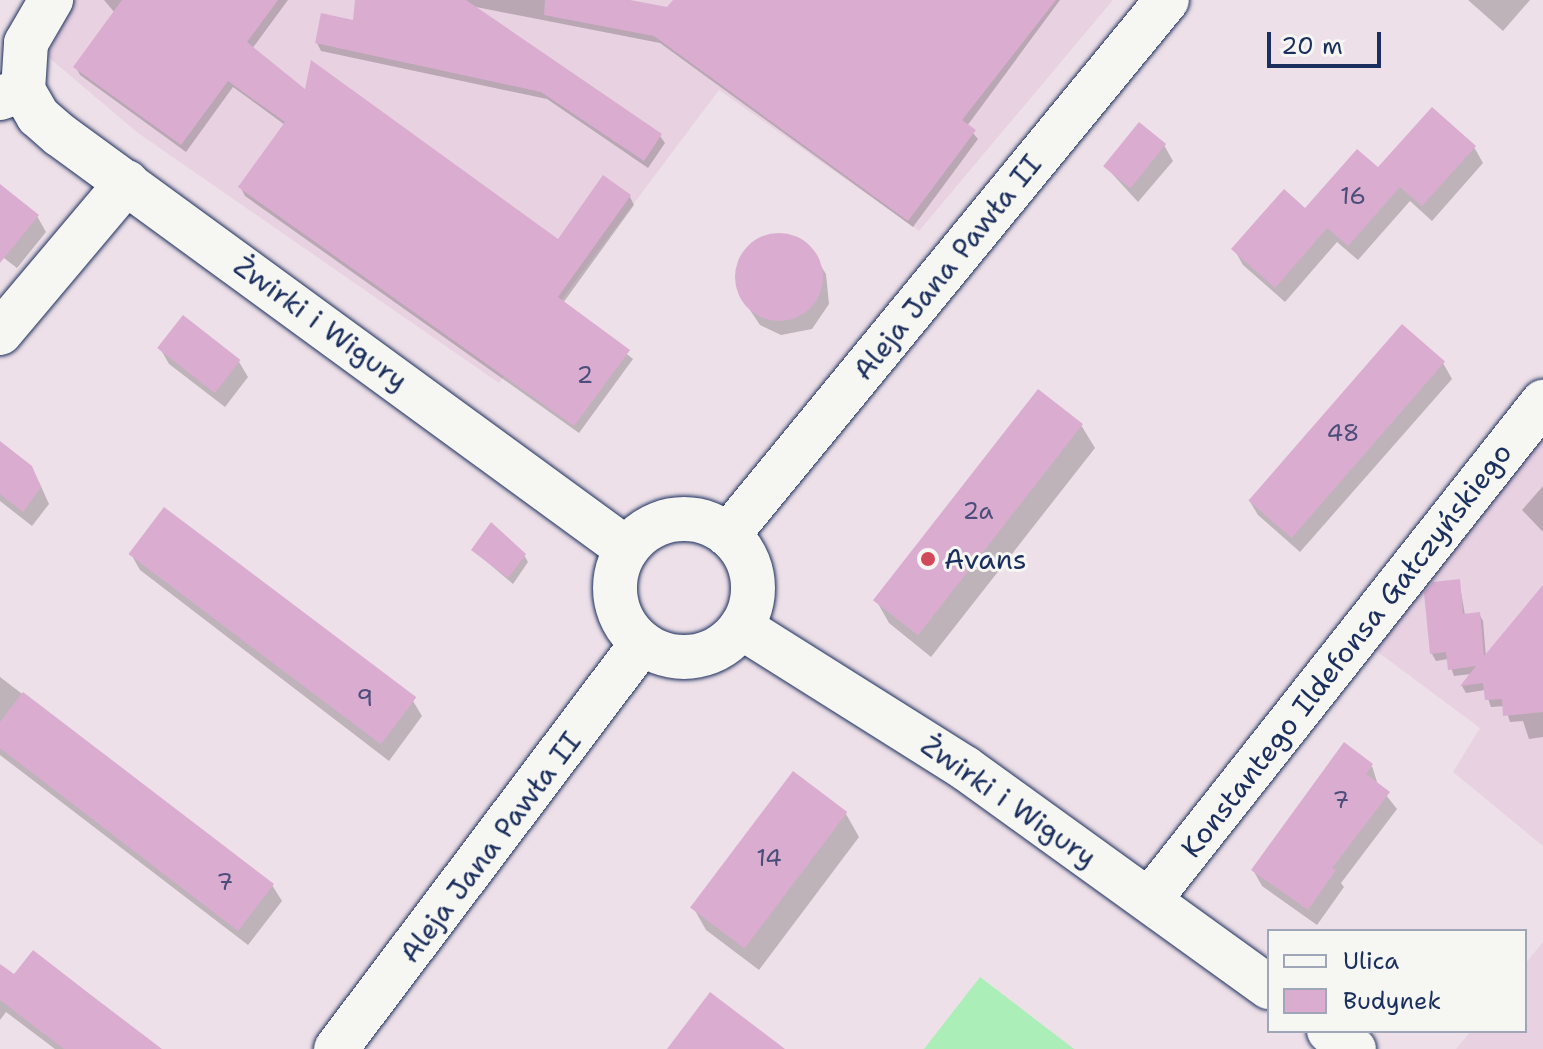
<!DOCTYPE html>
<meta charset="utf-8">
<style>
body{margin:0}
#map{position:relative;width:1543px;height:1049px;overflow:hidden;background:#eee0e8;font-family:"Shantell Sans",sans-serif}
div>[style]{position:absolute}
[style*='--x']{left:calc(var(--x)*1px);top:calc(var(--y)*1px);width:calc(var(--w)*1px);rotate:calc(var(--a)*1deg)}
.built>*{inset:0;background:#e8d1e1}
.green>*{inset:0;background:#aceeb7}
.shadow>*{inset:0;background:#0003}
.building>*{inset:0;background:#daadd0;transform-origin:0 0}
.round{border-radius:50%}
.roads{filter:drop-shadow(0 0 2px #1b2f5e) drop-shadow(0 0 2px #1b2f5e)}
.minor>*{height:44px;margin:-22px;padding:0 22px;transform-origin:22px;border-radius:22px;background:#f6f6f2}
.minor>.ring{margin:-22px;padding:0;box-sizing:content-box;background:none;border:44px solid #f6f6f2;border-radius:50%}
.dots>*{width:22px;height:22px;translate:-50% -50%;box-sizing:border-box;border:4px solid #f6f6f2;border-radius:50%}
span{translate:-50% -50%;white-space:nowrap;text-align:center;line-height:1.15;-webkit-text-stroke:6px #f6f6f2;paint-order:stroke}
.number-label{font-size:24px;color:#4b4e7a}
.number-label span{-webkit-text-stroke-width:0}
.street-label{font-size:28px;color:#1b2f5e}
.poi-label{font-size:28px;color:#1b2f5e}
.left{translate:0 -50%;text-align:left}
.legend{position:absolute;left:1267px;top:929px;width:260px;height:104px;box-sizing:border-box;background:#f6f6f2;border:2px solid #9ea6b7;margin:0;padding:10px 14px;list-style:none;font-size:24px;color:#1b2f5e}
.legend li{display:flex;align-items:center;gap:16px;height:40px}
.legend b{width:40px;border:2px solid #9ea6b7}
.scale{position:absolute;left:1267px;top:32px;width:114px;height:36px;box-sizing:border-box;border:4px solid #1b2f5e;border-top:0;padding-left:10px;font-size:24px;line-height:28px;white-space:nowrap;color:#1b2f5e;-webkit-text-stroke:6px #f6f6f2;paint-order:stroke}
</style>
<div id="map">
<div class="built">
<div style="clip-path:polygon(75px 0,1113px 0,919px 231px,719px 90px,499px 383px,138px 133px,47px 56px)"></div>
<div style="clip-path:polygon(1543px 436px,1543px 846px,1453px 772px,1480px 728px,1367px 644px)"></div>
<div style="clip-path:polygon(1543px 942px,1543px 1049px,1456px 1049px,1471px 1031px,1525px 1031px,1525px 964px)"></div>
</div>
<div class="green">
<div style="clip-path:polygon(980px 977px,1074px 1049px,924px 1049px)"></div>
</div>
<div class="shadow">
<div style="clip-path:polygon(104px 0,288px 0,252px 49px,307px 92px,558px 242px,604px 178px,630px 197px,634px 205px,563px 303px,633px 359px,579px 433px,245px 196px,241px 188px,285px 125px,233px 87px,186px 152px,80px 75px,76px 67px,115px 13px)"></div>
<div style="clip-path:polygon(390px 0,620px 0,668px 10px,675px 0,1060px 0,967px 126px,978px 139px,913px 227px,660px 43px,471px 6px,660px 136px,665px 143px,648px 168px,547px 99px,321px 51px,317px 43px,384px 29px)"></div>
<div style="clip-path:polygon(1468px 0,1530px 0,1503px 31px)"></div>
<div style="clip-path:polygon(1164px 145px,1173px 161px,1138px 202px,1105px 166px)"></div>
<div style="clip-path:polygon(1474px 147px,1483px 163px,1432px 221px,1410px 201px,1358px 260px,1337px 242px,1285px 302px,1243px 265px,1234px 249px,1378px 170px)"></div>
<div style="clip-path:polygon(0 187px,37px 216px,46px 232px,17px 268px,0 255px)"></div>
<div style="clip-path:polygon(790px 237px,816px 258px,826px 274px,829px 304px,812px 329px,781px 335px,760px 325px,750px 310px,740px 294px,738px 267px,753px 244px)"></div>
<div style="clip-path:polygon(160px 348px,239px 362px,248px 377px,225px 407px,169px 364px)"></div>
<div style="clip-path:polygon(1443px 363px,1452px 379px,1300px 552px,1258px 515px,1249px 500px)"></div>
<div style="clip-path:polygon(1081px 425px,1095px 448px,931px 657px,889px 623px,876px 600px)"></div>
<div style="clip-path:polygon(0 456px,31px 467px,40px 484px,49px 504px,32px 526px,0 501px)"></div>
<div style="clip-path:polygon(1543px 486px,1543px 532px,1522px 510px)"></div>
<div style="clip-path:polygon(473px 550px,524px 555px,528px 562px,513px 584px)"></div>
<div style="clip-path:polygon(131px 554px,413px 701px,422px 716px,389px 761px,140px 570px)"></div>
<div style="clip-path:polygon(1459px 581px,1465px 615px,1479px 614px,1483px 621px,1486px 657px,1543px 588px,1543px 737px,1529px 739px,1523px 721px,1510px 722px,1505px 706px,1491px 707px,1485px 690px,1466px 693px,1462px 686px,1472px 674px,1454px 676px,1448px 659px,1436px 661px,1432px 654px)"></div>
<div style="clip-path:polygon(0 677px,272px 885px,282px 901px,248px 945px,0 755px)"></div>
<div style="clip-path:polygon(1372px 766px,1378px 785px,1397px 809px,1341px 883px,1344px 887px,1317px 925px,1262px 886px,1253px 870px)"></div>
<div style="clip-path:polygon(793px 774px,846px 814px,859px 837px,759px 970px,706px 930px,693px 907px)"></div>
<div style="clip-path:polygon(0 966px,14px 977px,157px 1049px,55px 1049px,6px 1012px,0 1020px)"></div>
</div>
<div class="building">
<div style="clip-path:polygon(122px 0,278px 0,247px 42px,305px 89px,311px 60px,558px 239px,603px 175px,631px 195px,558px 297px,630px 350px,574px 426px,238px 187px,285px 122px,228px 81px,181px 145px,73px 67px)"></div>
<div style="clip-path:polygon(355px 0,466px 0,662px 134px,644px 161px,541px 92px,315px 43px,321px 13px,353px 20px)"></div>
<div style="clip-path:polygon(545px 0,630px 0,667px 7px,673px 0,1056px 0,962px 120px,976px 130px,908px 221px,654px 36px,544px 15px)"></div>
<div style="clip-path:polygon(1432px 107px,1476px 146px,1422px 206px,1400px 187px,1348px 246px,1327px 228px,1275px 288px,1231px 249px,1284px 189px,1305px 208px,1357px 149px,1378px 167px)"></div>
<div style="left:1139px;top:122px;width:35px;height:57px;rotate:39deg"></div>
<div style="clip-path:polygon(0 184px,39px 215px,0 263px)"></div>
<div class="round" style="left:735px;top:233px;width:88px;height:88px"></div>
<div style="left:183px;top:315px;width:73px;height:42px;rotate:38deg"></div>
<div style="left:1402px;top:324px;width:57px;height:234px;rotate:41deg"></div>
<div style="left:1038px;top:389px;width:57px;height:268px;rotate:38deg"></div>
<div style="clip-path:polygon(0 441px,32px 466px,41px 487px,23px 512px,0 494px)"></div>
<div style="left:164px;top:507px;width:316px;height:59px;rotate:37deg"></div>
<div style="clip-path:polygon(491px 522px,526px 554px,508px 578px,471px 550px)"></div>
<div style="clip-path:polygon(1460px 579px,1463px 614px,1480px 612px,1484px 656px,1543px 585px,1543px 712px,1503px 716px,1502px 699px,1485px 700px,1483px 683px,1460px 686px,1476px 666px,1448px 670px,1446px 652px,1430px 654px,1424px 593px,1433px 582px)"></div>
<div style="clip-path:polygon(23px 692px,274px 884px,238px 931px,0 748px,0 722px)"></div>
<div style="clip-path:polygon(1344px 742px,1373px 764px,1366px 774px,1390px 792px,1332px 868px,1336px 870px,1308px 910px,1251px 870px)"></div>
<div style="left:793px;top:771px;width:68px;height:171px;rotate:37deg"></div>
<div style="clip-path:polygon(33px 950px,91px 995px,162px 1049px,64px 1049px,0 1000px,0 964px,14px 974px)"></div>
<div style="clip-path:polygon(710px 992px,785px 1049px,667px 1049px)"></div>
</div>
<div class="roads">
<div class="minor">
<div style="--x:23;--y:90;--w:30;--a:60"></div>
<div style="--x:38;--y:116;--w:29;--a:41"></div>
<div style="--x:60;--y:135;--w:702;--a:36.14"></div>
<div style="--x:0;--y:98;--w:24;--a:-19"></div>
<div style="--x:23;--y:90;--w:47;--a:-86.3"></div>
<div style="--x:26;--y:43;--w:50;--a:-59.8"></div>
<div style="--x:0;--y:333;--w:197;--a:-49.9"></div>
<div class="ring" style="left:615px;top:519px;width:94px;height:94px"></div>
<div style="--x:728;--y:535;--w:692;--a:-50.63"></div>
<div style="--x:741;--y:627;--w:265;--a:32.2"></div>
<div style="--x:965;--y:768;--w:375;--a:35.8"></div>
<div style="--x:1150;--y:899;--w:634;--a:-51.67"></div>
<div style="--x:1329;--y:1031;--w:31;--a:36"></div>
<div style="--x:336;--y:1049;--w:508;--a:-52.99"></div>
</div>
</div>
<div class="dots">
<div style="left:928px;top:559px;background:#d1495b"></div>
</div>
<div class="number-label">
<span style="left:1353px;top:197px">16</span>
<span style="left:585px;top:376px">2</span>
<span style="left:1343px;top:434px">48</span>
<span style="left:978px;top:512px">2a</span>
<span style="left:365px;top:699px">9</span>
<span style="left:1341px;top:801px">7</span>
<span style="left:769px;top:859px">14</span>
<span style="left:225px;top:883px">7</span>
</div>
<div class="street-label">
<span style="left:947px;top:267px;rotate:-51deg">Aleja Jana Pawła II</span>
<span style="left:321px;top:323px;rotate:36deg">Żwirki i Wigury</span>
<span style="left:1346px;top:650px;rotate:-52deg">Konstantego Ildefonsa Gałczyńskiego</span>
<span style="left:1009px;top:801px;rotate:35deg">Żwirki i Wigury</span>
<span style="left:490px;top:847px;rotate:-53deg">Aleja Jana Pawła II</span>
</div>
<div class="poi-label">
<span class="left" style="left:944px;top:559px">Avans</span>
</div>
<ul class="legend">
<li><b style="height:10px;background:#f6f6f2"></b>Ulica</li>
<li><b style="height:22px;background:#daadd0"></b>Budynek</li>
</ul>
<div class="scale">20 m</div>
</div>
